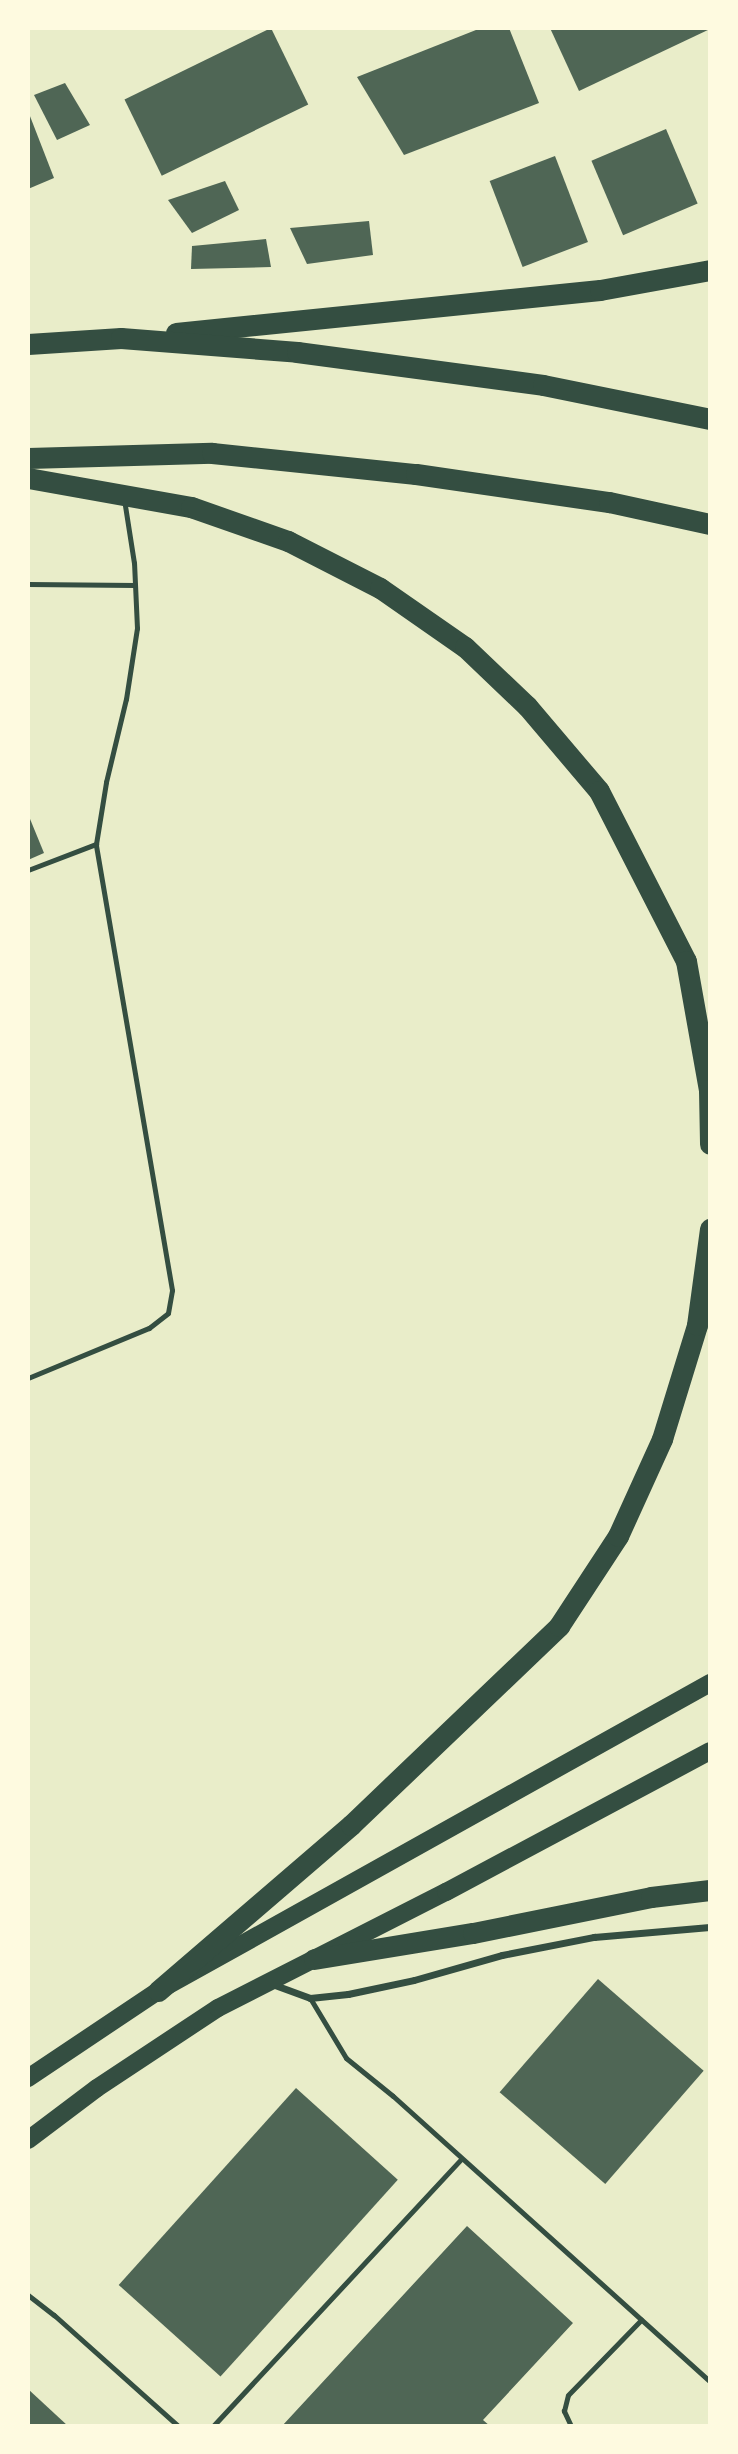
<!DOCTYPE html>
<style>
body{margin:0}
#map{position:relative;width:738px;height:2454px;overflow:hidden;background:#e9edc9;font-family:Poppins,sans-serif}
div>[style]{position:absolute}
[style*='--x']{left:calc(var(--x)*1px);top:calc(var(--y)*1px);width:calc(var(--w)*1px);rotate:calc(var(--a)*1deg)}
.building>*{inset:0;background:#4f6655;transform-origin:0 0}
.service>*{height:5px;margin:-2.5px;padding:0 2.5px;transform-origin:2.5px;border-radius:2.5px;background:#344e41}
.minor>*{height:7px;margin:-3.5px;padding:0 3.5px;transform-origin:3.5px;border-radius:3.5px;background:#344e41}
.primary>*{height:18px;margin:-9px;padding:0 9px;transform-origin:9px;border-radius:9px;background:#344e41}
.motorway>*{height:21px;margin:-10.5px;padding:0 10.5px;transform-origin:10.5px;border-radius:10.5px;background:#344e41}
span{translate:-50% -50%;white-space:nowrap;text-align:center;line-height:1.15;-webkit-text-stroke:7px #fefae0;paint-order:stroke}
.frame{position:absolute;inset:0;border:30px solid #fefae0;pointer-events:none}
</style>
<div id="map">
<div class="building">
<div style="left:271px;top:28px;width:85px;height:163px;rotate:64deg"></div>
<div style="clip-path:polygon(481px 28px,509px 28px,539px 103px,404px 155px,357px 77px)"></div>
<div style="clip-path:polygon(550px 28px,710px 28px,710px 29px,579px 91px)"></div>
<div style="clip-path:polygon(65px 83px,90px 125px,57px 140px,34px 95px)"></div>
<div style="clip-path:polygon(28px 111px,54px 178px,28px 189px)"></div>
<div style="left:666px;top:129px;width:81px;height:81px;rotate:67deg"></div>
<div style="left:555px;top:156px;width:92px;height:70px;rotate:69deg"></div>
<div style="clip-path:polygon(225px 181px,239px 210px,192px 233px,168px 200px)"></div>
<div style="clip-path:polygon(369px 221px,373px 255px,307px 264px,290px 228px)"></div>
<div style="clip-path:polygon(266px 239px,271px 267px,191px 269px,192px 246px)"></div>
<div style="clip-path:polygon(28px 814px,44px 853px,28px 860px)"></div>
<div style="left:598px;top:1979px;width:140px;height:150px;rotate:41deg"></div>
<div style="left:296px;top:2088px;width:137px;height:265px;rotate:42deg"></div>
<div style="clip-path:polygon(467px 2226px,573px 2323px,483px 2420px,490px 2426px,282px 2426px)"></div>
<div style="clip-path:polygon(28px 2389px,68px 2426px,28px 2426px)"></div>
</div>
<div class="service">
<div style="--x:28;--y:584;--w:107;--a:0.5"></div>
<div style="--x:28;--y:870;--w:73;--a:-20.9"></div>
<div style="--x:28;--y:1378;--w:131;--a:-22.5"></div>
<div style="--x:149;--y:1328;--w:24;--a:-38"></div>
<div style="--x:168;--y:1313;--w:23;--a:-80"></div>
<div style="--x:172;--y:1290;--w:452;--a:-99.7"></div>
<div style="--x:96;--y:844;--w:63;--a:-80.8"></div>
<div style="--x:106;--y:782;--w:85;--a:-76.5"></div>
<div style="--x:126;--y:699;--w:72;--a:-81.2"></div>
<div style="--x:137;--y:628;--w:65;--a:-92.6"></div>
<div style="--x:134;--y:563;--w:65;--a:-98.9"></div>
<div style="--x:310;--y:1998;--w:70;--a:59"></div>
<div style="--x:346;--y:2058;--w:60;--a:39"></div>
<div style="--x:393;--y:2096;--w:426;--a:42"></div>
<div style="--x:28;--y:2295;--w:33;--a:38"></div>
<div style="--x:54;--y:2315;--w:166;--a:41.8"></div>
<div style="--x:213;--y:2426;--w:364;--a:-47.1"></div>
<div style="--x:571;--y:2426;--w:17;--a:-115"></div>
<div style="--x:564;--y:2411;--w:16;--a:-76"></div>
<div style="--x:568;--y:2395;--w:105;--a:-45.8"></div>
</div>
<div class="minor">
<div style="--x:272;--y:1984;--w:40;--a:20.2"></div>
<div style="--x:310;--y:1998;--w:38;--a:-6"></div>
<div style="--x:348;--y:1994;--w:67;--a:-12"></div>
<div style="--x:414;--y:1980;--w:91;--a:-15.9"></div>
<div style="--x:502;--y:1955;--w:94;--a:-11.1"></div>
<div style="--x:594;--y:1937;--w:116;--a:-4.9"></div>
</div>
<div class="primary">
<div style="--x:28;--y:2078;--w:156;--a:-33.8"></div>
<div style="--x:158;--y:1991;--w:632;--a:-29.16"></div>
<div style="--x:28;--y:2140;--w:86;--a:-37"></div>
<div style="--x:97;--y:2088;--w:145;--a:-33.5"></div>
<div style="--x:218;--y:2008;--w:256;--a:-27"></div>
<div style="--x:446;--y:1892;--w:299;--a:-28.1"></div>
</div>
<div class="motorway">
<div style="--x:176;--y:333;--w:426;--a:-5.8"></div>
<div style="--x:600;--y:290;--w:112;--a:-10.3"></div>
<div style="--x:28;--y:344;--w:93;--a:-3.7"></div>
<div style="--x:121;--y:338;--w:177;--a:4.5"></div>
<div style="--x:297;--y:352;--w:248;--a:7.6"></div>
<div style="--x:543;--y:385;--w:170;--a:11.5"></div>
<div style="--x:28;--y:458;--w:184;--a:-1.6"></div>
<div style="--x:212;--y:453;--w:205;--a:5.9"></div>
<div style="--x:416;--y:474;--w:195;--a:8.3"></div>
<div style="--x:609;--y:502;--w:103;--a:12.3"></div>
<div style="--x:28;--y:478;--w:166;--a:10.1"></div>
<div style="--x:191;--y:507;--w:103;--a:19.3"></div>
<div style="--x:288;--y:541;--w:103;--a:27.1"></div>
<div style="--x:380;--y:588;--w:103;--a:34.8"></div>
<div style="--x:465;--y:647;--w:86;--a:43.6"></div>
<div style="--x:527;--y:706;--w:111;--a:49.7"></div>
<div style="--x:599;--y:791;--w:191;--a:62.9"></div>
<div style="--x:686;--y:961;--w:131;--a:79.9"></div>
<div style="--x:709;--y:1090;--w:54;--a:88.9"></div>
<div style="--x:314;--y:1959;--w:161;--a:-9.3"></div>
<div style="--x:473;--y:1933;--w:182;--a:-11.4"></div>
<div style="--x:651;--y:1897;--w:59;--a:-6.8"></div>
<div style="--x:158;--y:1991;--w:255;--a:-40.7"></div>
<div style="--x:351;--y:1825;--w:288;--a:-43.7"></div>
<div style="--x:559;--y:1626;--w:108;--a:-56.8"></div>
<div style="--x:618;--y:1536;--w:107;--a:-65.6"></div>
<div style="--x:662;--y:1439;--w:119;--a:-72.9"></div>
<div style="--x:697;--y:1325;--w:97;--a:-82.3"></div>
</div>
<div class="frame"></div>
</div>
